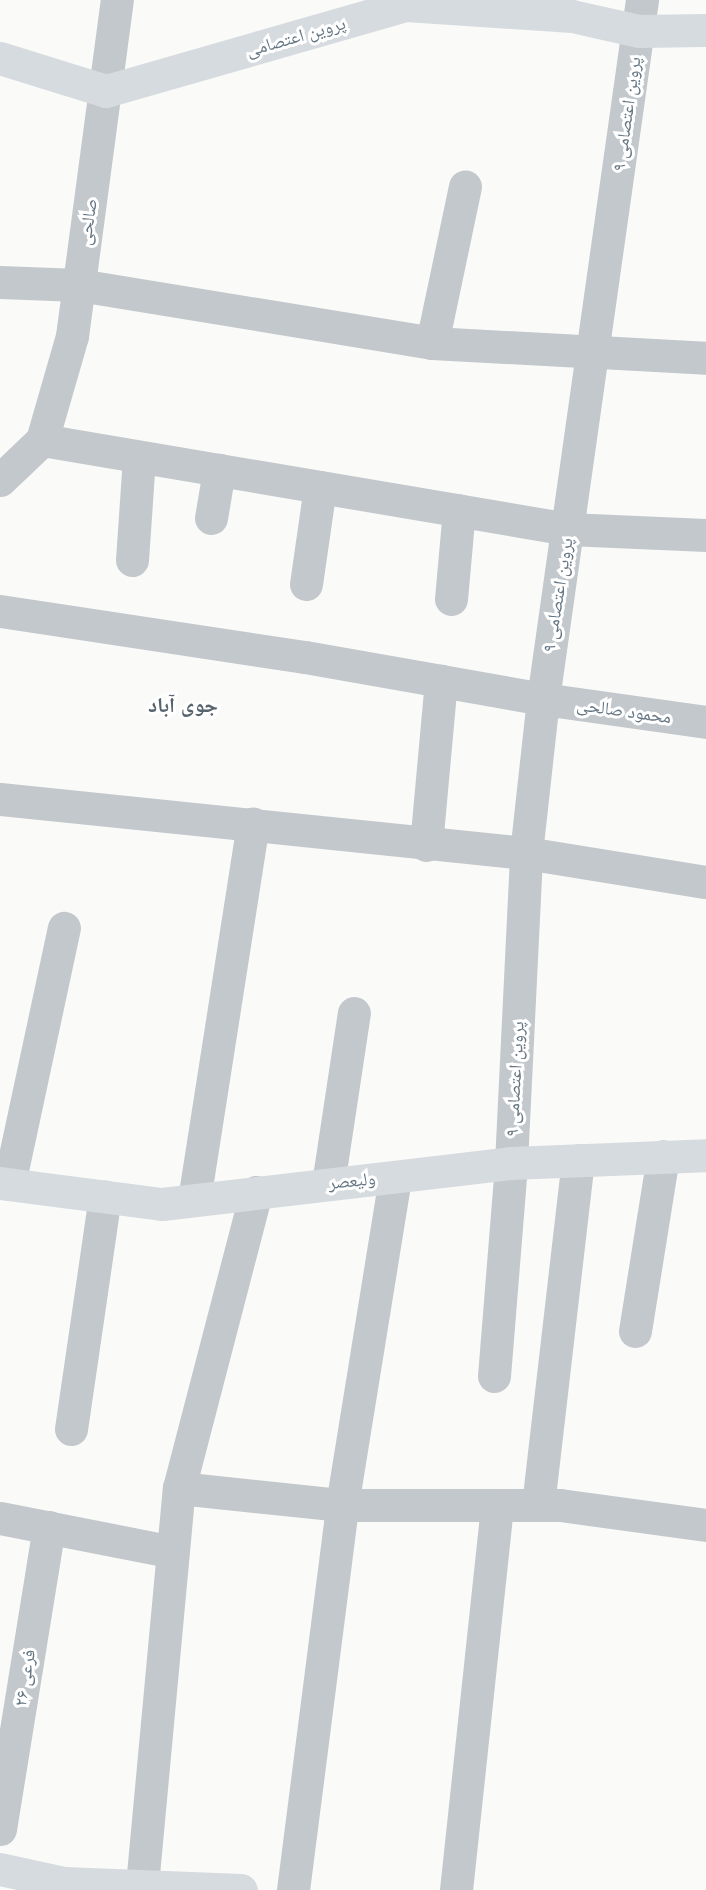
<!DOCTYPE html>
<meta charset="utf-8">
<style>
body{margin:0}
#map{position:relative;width:706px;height:1890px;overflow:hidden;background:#fafaf8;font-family:Quicksand,"Noto Naskh Arabic",sans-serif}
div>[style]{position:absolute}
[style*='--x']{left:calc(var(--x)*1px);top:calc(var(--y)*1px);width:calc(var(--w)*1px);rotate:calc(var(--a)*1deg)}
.street>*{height:33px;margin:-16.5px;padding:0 16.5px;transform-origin:16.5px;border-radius:16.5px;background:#c3c8cc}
.secondary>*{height:33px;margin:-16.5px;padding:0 16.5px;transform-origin:16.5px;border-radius:16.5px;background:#d6dbdf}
span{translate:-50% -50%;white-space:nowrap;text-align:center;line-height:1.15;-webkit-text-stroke:6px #fff;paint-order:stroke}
.street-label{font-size:18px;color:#657683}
.quarter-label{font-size:21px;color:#57646e;font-weight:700}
</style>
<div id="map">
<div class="street">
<div style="--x:0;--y:282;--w:79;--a:2.2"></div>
<div style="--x:79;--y:285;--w:358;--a:9.3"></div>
<div style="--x:432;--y:343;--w:274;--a:3.1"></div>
<div style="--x:432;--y:343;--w:160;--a:-78.1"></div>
<div style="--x:42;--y:440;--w:533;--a:9.6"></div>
<div style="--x:568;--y:529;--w:138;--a:2.5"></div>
<div style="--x:42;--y:440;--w:108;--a:-73.9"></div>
<div style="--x:72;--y:336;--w:339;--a:-82.4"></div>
<div style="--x:0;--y:480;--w:58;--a:-43.6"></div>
<div style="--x:211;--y:518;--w:49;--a:-80.5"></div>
<div style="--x:132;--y:560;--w:103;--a:-86.1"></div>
<div style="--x:306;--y:584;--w:98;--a:-81.8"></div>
<div style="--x:451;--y:599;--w:89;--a:-84.9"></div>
<div style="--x:0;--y:611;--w:308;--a:8.6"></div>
<div style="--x:305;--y:657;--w:242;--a:10"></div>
<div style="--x:543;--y:699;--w:165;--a:8"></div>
<div style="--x:0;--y:799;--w:529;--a:5.86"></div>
<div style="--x:526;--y:853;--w:182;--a:9.2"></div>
<div style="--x:426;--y:845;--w:165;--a:-84.8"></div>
<div style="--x:9;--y:1184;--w:262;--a:-77.9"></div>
<div style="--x:328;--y:1184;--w:173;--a:-81.4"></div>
<div style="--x:194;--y:1200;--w:381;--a:-81.1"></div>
<div style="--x:635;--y:1331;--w:177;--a:-80.9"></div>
<div style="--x:494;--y:1376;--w:214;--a:-85.4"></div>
<div style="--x:511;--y:1163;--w:310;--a:-87.2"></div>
<div style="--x:526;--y:853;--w:155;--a:-83.7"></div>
<div style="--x:543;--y:699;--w:706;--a:-81.94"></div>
<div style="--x:71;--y:1429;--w:235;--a:-81.7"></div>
<div style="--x:179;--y:1488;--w:164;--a:6"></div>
<div style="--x:342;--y:1505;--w:218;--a:0"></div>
<div style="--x:560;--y:1505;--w:147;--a:7.8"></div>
<div style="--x:538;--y:1505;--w:347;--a:-83.4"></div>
<div style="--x:0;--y:1518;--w:176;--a:11.1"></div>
<div style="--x:0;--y:1829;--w:306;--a:-80.8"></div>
<div style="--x:142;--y:1885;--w:399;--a:-84.7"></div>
<div style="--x:179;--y:1488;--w:306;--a:-75.4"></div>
<div style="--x:293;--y:1890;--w:388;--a:-82.7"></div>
<div style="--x:342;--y:1505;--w:332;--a:-80.8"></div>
<div style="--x:456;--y:1890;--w:387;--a:-83.9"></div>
</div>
<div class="secondary">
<div style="--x:0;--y:58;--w:111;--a:17.3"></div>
<div style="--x:106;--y:91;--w:312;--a:-16"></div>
<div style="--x:406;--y:5;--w:166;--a:3.8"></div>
<div style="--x:572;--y:16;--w:69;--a:12.6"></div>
<div style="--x:639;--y:31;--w:67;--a:-0.9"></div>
<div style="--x:0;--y:1183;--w:163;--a:7.4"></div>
<div style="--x:162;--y:1204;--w:351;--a:-6.7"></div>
<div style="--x:511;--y:1163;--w:195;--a:-2.3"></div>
<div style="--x:0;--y:1869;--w:66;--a:12.3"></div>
<div style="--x:64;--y:1883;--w:177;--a:2.3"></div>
</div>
<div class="street-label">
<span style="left:296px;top:37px;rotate:-16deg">پروین اعتصامی</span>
<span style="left:627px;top:114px;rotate:-82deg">پروین اعتصامی ۹</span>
<span style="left:88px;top:222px;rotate:-82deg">صالحی</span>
<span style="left:558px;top:595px;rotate:-81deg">پروین اعتصامی ۹</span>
<span style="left:624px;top:711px;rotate:8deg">محمود صالحی</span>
<span style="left:515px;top:1079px;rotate:-87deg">پروین اعتصامی ۹</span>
<span style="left:352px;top:1181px;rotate:-6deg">ولیعصر</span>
<span style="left:25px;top:1678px;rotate:-81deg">فرعی ۲۶</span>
</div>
<div class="quarter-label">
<span style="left:183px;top:704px">جوی آباد</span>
</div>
</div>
